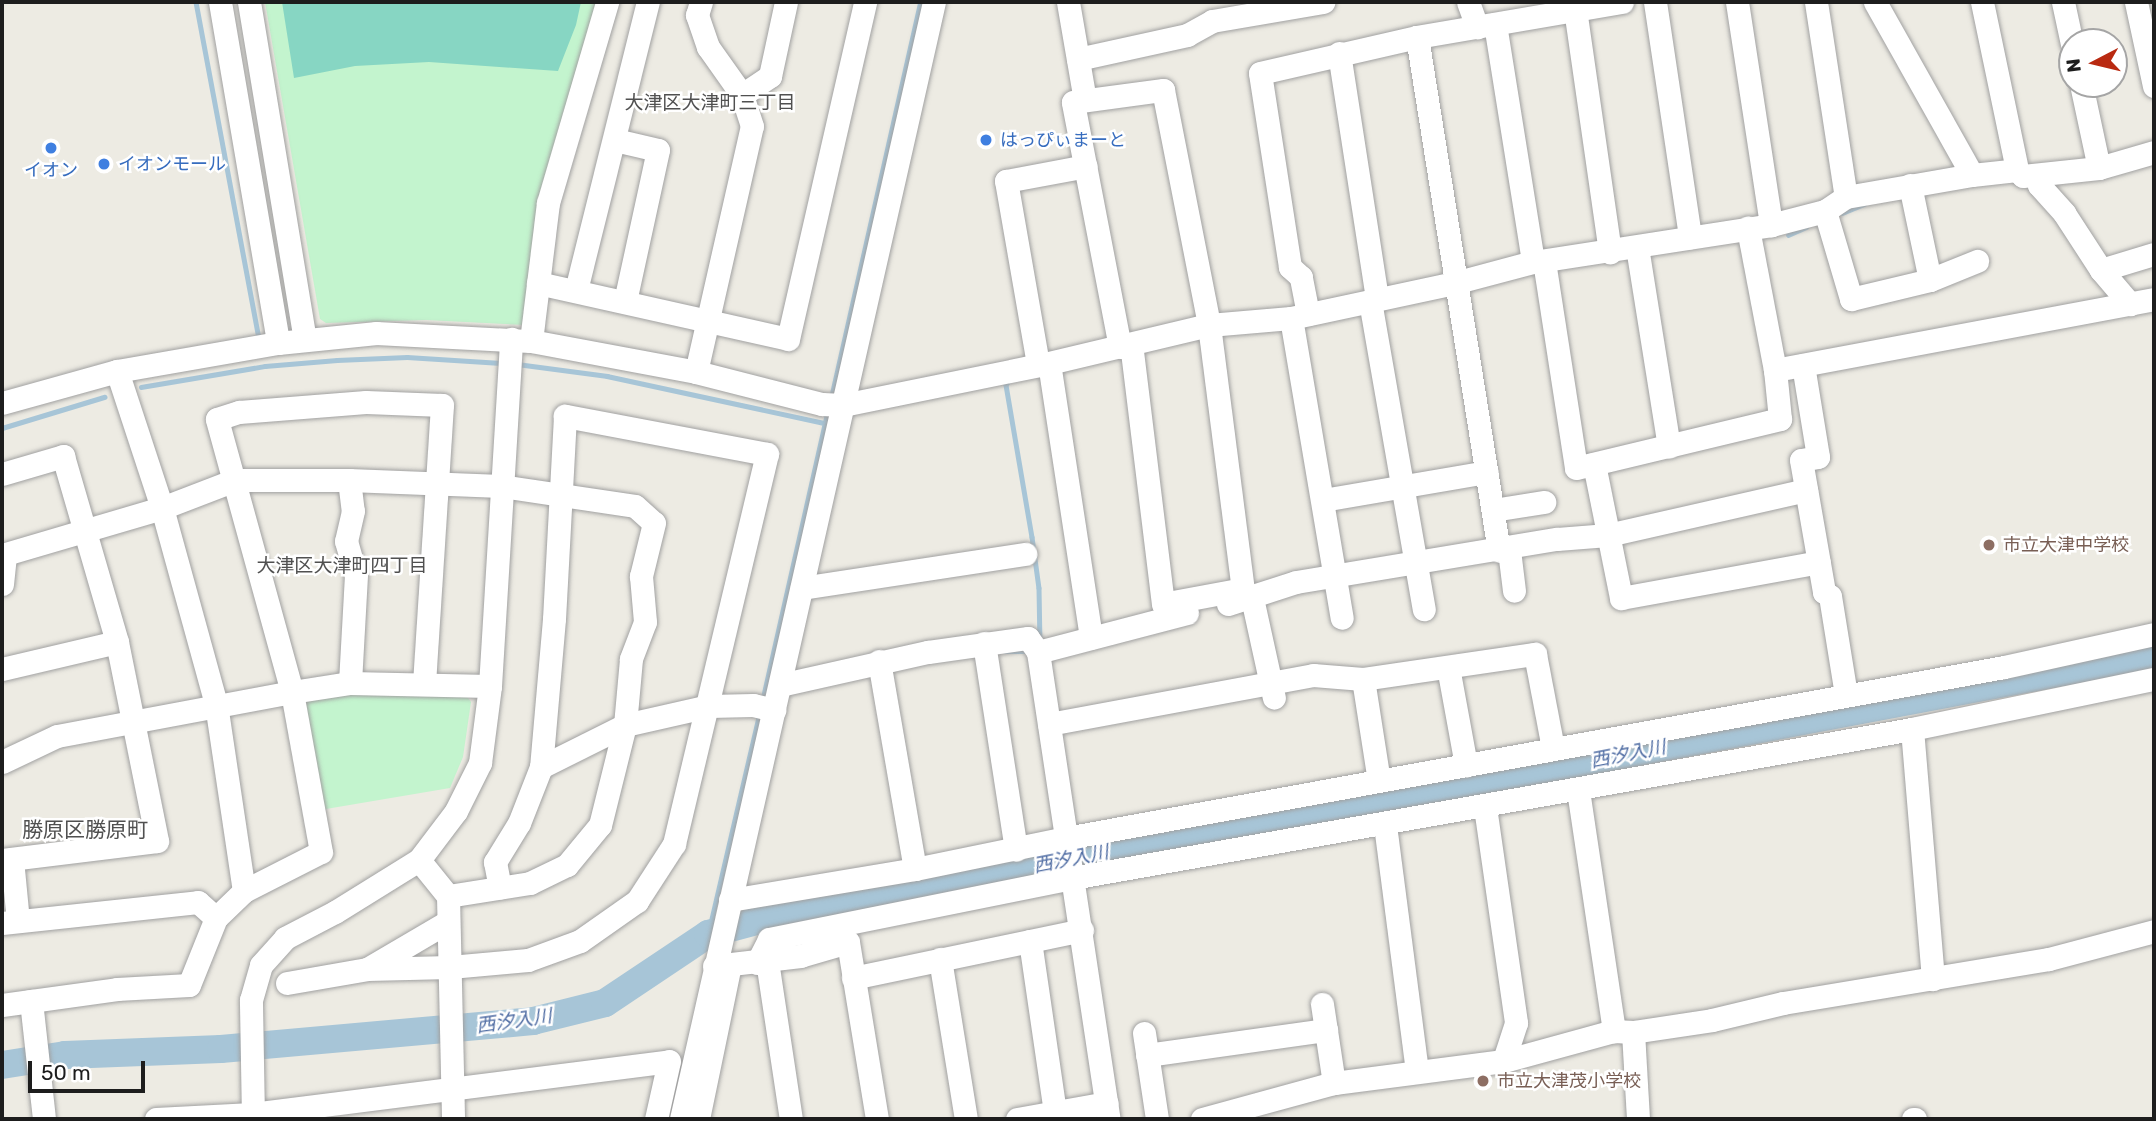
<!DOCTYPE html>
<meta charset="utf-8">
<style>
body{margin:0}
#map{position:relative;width:2156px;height:1121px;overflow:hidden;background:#edebe3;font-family:Rubik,"Noto Sans JP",sans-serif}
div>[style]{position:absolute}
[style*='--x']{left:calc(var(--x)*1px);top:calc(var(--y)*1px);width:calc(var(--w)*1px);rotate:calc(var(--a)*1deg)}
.park>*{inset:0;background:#c3f4ce}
.pitch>*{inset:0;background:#87d6c3}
.stream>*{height:4.5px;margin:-2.25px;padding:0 2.25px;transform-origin:2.25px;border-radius:2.25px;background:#a7c5d7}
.river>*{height:28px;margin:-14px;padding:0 14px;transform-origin:14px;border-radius:14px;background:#a7c5d7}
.roads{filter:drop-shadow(0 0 2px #a1a1a1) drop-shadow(0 0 2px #a1a1a1)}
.minor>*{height:23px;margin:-11.5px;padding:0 11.5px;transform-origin:11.5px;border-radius:11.5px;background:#fff}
.dots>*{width:19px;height:19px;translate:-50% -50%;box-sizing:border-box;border:4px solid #fff;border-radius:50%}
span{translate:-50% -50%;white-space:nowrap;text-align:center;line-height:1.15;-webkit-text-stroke:5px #fff;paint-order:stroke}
.shop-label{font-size:18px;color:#366cbe}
.left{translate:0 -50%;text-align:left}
.education-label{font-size:18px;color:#785e54}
.neighbourhood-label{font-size:19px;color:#505050}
.water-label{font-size:19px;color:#516ea4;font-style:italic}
.quarter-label{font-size:21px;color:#505050}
.frame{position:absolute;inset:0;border:4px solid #1d1d1d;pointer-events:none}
.north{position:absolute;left:2058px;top:28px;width:70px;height:70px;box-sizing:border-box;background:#fff;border:2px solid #a5a5a5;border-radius:50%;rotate:263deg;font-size:19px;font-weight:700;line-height:28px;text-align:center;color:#1d1d1d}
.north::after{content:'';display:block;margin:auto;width:24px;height:32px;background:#b92a11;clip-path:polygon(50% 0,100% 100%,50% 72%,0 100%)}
.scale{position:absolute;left:28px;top:1061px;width:117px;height:32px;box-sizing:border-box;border:4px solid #1d1d1d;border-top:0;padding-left:9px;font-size:21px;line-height:24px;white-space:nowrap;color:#1d1d1d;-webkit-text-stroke:5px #fff;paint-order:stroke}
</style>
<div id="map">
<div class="park">
<div style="clip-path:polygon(265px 2px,599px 2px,525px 325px,426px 320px,326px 323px,320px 319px)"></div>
<div style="clip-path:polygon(463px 691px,471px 702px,463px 757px,450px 788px,320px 810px,300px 704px,307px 695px)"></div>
</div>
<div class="pitch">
<div style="clip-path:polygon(282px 2px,581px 2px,576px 25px,558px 71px,429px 62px,355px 66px,294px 78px)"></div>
</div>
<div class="stream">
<div style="--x:196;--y:2;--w:342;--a:79.4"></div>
<div style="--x:1842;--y:213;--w:24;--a:-22"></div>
<div style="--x:1788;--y:235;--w:20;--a:-24"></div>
<div style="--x:517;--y:364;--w:91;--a:7.6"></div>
<div style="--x:607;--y:376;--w:223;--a:12.2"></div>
<div style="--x:1010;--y:380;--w:6;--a:129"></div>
<div style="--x:1006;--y:385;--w:154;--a:80.3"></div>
<div style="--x:1032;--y:537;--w:51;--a:82.2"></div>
<div style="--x:1039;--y:588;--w:55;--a:89"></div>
<div style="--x:141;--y:387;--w:126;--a:-9.6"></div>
<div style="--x:265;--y:366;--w:72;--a:-4.8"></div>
<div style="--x:337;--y:360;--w:70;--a:-2.5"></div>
<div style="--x:407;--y:357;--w:94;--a:3.7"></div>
<div style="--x:831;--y:398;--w:406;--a:-77.3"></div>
<div style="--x:2;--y:428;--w:107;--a:-16.9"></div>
<div style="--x:1005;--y:652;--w:23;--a:0"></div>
<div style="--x:762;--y:702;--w:299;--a:-77.3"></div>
<div style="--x:708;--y:934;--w:226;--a:-76.9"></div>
</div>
<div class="river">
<div style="--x:2;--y:1065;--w:64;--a:-9"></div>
<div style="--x:65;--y:1055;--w:156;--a:-2.2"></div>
<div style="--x:221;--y:1049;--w:313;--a:-5.1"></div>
<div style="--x:533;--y:1021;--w:74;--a:-14"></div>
<div style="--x:605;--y:1003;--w:124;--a:-33.8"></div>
<div style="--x:708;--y:934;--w:89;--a:-15"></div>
<div style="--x:794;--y:911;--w:1384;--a:-10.66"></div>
</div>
<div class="roads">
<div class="minor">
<div style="--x:220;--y:2;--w:346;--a:80.3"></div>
<div style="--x:249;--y:2;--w:342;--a:80.6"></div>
<div style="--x:1068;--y:2;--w:99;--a:80.2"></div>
<div style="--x:1468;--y:2;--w:27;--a:70"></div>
<div style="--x:1655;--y:2;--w:238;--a:81.5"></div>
<div style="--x:1737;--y:2;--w:226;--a:81.3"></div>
<div style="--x:1816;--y:2;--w:197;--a:81.3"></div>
<div style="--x:1875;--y:2;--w:198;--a:60.7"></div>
<div style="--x:1982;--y:2;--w:172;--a:78.2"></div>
<div style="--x:2063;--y:2;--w:43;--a:77.9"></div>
<div style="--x:2136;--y:2;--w:86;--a:77.9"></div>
<div style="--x:1575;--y:9;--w:246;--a:81.8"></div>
<div style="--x:1495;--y:24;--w:241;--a:80.9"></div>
<div style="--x:1417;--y:37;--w:520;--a:80.94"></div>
<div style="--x:1339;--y:53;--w:249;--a:81.2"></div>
<div style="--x:1078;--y:59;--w:112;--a:-12.4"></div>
<div style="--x:1187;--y:35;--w:29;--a:-29"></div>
<div style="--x:1212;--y:21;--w:113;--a:-9.7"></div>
<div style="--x:2081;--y:84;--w:86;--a:77.9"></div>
<div style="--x:742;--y:95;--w:34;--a:-34"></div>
<div style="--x:770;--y:76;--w:76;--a:-77.8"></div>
<div style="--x:615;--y:140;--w:44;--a:13.1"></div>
<div style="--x:658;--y:150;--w:155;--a:102.3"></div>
<div style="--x:2038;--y:175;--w:10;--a:84"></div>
<div style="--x:2039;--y:185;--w:38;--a:48"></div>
<div style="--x:2064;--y:213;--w:68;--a:57"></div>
<div style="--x:2101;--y:270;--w:45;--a:49.5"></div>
<div style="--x:1825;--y:211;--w:92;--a:73.5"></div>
<div style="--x:1851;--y:299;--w:81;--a:-13.5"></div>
<div style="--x:1930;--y:280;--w:97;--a:-101.9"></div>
<div style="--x:1637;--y:247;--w:202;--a:80.9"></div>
<div style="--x:1544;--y:261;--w:209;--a:81.2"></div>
<div style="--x:1576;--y:468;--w:210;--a:-13.5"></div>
<div style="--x:1780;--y:419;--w:49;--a:-95.8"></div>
<div style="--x:1775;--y:370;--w:145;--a:-100.8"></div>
<div style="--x:2101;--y:270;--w:55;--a:-16.8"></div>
<div style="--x:1930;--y:280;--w:51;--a:-22"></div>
<div style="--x:538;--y:283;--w:256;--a:12.6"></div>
<div style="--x:788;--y:339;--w:346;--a:-77.1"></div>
<div style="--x:576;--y:290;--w:297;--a:-76"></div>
<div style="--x:1370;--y:301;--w:313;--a:80.1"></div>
<div style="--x:1308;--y:314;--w:38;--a:-101"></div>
<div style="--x:1301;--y:277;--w:15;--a:-138"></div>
<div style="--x:1290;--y:267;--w:196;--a:-98.8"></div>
<div style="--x:1260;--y:73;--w:161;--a:-12.9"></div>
<div style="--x:1417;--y:37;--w:208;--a:-9.7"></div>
<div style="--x:1291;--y:318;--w:304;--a:80.4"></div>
<div style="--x:531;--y:341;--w:139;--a:-83"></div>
<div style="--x:548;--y:203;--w:209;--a:-73.6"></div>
<div style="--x:1120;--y:347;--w:249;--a:-100.9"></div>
<div style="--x:1073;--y:102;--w:91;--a:-7.6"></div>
<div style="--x:1163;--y:90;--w:239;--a:78.9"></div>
<div style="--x:1209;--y:325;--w:266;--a:82.7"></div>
<div style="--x:1243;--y:589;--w:81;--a:169.4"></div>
<div style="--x:1163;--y:604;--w:261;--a:-97"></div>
<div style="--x:1049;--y:363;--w:278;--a:81.3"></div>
<div style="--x:1038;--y:364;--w:186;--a:-99.9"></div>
<div style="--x:1006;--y:181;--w:81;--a:-10.6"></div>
<div style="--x:1803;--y:365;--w:93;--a:80.7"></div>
<div style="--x:1818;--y:457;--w:17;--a:170"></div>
<div style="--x:1801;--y:460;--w:134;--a:80.1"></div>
<div style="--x:1824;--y:592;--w:7;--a:34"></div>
<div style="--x:1830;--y:596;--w:100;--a:80.8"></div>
<div style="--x:1775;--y:370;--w:386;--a:-10.6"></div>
<div style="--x:117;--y:371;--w:144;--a:71.8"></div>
<div style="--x:162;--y:508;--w:203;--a:74.6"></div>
<div style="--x:216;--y:704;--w:189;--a:81.5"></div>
<div style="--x:696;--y:372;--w:252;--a:-77.2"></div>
<div style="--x:752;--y:126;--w:33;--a:-108"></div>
<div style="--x:742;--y:95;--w:59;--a:-125.3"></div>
<div style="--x:708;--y:47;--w:34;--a:-109"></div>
<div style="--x:697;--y:15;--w:14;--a:-73"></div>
<div style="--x:2;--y:403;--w:119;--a:-15.5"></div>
<div style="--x:117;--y:371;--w:163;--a:-9.9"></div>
<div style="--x:278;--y:343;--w:99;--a:-5.8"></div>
<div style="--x:376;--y:333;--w:155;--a:3"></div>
<div style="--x:531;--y:341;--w:168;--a:10.6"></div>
<div style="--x:696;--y:372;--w:130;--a:14.3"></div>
<div style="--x:822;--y:404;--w:21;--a:3"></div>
<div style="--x:843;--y:405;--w:210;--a:-11.5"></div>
<div style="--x:1049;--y:363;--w:164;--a:-13.4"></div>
<div style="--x:1209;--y:325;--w:82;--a:-4.9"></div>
<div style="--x:1291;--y:318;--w:167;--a:-12.1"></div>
<div style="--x:1454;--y:283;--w:82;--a:-14.9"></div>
<div style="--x:1533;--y:262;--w:241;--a:-8.8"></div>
<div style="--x:1771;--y:225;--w:56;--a:-14.5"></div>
<div style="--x:1825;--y:211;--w:25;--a:-34"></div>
<div style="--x:1846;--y:197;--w:128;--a:-9.9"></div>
<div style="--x:1972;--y:175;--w:45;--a:-6.3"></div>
<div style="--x:2017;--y:170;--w:8;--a:45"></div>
<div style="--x:2023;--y:176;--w:76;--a:-6"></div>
<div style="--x:2099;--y:168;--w:57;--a:-16.2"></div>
<div style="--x:1594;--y:464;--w:137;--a:78.6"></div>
<div style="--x:1621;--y:598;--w:201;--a:-10.3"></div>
<div style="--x:2;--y:474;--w:64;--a:-16.4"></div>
<div style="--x:63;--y:456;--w:194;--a:73.8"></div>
<div style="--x:117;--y:642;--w:203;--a:78.6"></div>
<div style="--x:157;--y:841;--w:156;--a:173"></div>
<div style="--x:349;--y:480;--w:31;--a:83"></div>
<div style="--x:353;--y:511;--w:31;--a:103"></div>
<div style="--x:346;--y:541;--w:35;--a:74"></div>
<div style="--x:356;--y:575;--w:108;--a:93.2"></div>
<div style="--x:1323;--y:500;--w:166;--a:-9.7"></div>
<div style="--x:1493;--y:510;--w:52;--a:-8.9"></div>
<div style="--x:1509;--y:550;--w:41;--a:83"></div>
<div style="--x:2;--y:555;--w:167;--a:-16.4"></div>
<div style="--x:162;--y:508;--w:78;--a:-21"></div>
<div style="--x:235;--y:480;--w:114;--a:0"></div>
<div style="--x:349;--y:480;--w:152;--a:2.3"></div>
<div style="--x:501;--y:486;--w:135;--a:8.5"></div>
<div style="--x:635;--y:506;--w:25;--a:42"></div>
<div style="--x:654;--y:523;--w:55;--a:103.8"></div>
<div style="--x:641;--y:576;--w:46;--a:85"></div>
<div style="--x:645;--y:622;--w:40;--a:111"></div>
<div style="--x:631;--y:659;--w:66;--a:95.2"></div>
<div style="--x:625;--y:725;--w:103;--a:104"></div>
<div style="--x:600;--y:825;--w:52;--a:129.5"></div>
<div style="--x:567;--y:865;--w:41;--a:154.1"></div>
<div style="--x:530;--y:883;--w:83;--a:171"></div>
<div style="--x:448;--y:896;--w:46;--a:-128.9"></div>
<div style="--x:2;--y:584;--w:30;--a:-84"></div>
<div style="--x:802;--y:588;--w:226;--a:-8.7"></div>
<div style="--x:1252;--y:598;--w:102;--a:77.6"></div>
<div style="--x:1228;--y:604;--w:71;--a:-17.9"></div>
<div style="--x:1296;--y:582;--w:265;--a:-9.4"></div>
<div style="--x:1557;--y:539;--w:51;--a:-4.5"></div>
<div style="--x:1608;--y:535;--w:203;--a:-12.8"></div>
<div style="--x:984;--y:643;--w:209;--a:81.2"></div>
<div style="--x:1038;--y:652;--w:154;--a:-14.7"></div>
<div style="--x:879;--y:661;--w:211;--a:80.2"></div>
<div style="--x:1448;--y:667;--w:100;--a:79.6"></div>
<div style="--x:2;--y:669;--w:118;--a:-13.2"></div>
<div style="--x:1363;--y:679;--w:103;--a:81.1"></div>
<div style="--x:780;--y:685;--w:152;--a:-12.6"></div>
<div style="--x:928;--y:652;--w:101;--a:-8"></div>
<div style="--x:1028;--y:638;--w:17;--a:54"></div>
<div style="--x:1038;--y:652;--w:472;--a:81.4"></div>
<div style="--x:1049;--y:724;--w:269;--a:-10.5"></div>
<div style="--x:1313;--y:675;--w:50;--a:4.6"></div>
<div style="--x:1363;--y:679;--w:174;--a:-8.3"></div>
<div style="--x:1535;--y:654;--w:96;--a:79.2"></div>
<div style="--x:1912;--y:729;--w:251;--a:85.2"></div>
<div style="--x:2;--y:762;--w:61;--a:-25.3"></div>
<div style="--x:57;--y:736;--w:239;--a:-10.6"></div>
<div style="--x:292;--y:692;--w:59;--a:-8.8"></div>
<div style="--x:350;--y:683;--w:140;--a:1.2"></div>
<div style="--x:541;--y:767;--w:94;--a:-26.6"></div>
<div style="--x:625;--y:725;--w:86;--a:-12.7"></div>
<div style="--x:709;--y:706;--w:44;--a:-1.3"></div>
<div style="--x:753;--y:705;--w:22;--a:13"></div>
<div style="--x:1578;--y:790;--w:244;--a:81.5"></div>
<div style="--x:1485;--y:807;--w:218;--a:81.8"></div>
<div style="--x:1516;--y:1023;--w:40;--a:108"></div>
<div style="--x:1385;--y:825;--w:248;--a:82.6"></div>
<div style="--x:12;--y:859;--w:62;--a:84.5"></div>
<div style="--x:448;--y:896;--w:223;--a:88.7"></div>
<div style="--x:730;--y:900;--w:188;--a:-9.5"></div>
<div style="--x:915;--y:869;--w:154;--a:-11.6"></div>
<div style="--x:1066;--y:838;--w:953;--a:-10.33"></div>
<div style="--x:2004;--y:667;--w:154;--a:-12.4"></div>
<div style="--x:2;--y:923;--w:197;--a:-6.1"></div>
<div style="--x:198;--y:902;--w:24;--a:42"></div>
<div style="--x:1030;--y:941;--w:173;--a:81.7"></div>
<div style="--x:940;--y:959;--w:162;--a:80.8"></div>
<div style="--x:767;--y:961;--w:160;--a:81.4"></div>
<div style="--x:757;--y:963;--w:27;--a:-63"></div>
<div style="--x:769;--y:939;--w:309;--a:-11.4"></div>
<div style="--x:1072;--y:878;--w:853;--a:-10.06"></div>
<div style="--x:1912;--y:729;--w:247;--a:-11.7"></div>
<div style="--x:714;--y:966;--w:87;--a:-6.6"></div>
<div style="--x:800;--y:956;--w:50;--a:-16.3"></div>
<div style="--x:848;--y:942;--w:179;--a:80.7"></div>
<div style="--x:369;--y:968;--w:91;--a:-30.5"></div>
<div style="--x:853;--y:978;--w:234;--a:-11.8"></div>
<div style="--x:287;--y:983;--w:81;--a:-9.9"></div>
<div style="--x:367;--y:969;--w:83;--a:-1.4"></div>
<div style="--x:450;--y:967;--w:78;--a:-5.1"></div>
<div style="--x:528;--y:960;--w:55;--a:-20.1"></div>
<div style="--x:580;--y:941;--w:70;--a:-35.1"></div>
<div style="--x:637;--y:901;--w:68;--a:-57"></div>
<div style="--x:674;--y:844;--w:401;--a:-76.6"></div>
<div style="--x:767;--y:454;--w:206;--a:-169.3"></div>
<div style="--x:565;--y:416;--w:203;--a:93.1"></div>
<div style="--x:554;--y:619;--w:149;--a:95"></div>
<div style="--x:541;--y:767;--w:60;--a:111.4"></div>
<div style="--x:519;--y:823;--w:46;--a:121.6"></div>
<div style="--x:495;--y:862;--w:26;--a:79"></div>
<div style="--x:31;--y:1001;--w:119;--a:83.7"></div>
<div style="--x:1322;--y:1004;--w:80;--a:81.4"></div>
<div style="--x:2;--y:1005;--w:116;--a:-7.9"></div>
<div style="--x:117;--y:989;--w:72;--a:-3.2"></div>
<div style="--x:189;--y:985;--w:72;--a:-68.1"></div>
<div style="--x:216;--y:918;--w:39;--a:-44"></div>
<div style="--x:244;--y:891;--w:86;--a:-26.9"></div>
<div style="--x:321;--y:852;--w:163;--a:-100.3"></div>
<div style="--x:292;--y:692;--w:283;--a:-105.4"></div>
<div style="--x:217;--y:419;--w:23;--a:-18"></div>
<div style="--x:239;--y:412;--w:127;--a:-4.5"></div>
<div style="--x:366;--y:402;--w:76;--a:2.3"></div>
<div style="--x:442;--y:405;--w:279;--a:93.7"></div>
<div style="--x:1633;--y:1032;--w:87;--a:86.7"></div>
<div style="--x:1144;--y:1033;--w:87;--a:81.4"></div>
<div style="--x:1147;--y:1055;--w:181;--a:-8"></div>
<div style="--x:156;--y:1119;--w:96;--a:-3"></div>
<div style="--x:252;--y:1114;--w:420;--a:-7.2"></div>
<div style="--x:669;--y:1061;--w:59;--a:102.6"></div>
<div style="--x:253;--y:1119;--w:119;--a:-91"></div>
<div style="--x:251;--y:1000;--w:36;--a:-74"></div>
<div style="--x:261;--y:965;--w:36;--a:-48"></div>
<div style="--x:285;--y:938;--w:56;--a:-27.5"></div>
<div style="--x:335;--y:912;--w:99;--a:-31.8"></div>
<div style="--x:419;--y:860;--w:61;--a:-52.9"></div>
<div style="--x:456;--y:811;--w:54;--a:-63.4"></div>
<div style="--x:480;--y:763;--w:78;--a:-82.6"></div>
<div style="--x:490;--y:686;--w:348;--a:-86.5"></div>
<div style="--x:681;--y:1119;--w:1145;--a:-77.24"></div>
<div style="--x:698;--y:1119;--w:157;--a:-78.3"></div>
<div style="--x:1017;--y:1119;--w:91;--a:-10.1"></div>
<div style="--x:1202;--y:1119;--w:137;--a:-15.3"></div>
<div style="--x:1334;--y:1083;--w:171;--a:-7.4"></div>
<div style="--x:1504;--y:1061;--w:114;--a:-15.3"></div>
<div style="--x:1614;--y:1031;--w:19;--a:3"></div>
<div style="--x:1633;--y:1032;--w:80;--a:-8.6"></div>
<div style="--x:1712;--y:1020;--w:73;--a:-13.5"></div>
<div style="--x:1783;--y:1003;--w:270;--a:-9.4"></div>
<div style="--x:2049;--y:959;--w:109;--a:-14.9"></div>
<div style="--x:1913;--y:1119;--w:2;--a:0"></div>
</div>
</div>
<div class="dots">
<div style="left:986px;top:140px;background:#3f7fe0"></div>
<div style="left:51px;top:148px;background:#3f7fe0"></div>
<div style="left:104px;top:164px;background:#3f7fe0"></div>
<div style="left:1989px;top:545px;background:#8d6e63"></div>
<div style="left:1483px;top:1081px;background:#8d6e63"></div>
</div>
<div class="shop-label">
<span class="left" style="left:1000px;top:140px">はっぴぃまーと</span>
<span class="left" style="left:118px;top:164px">イオンモール</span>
<span style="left:51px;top:170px">イオン</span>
</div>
<div class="education-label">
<span class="left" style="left:2003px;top:545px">市立大津中学校</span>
<span class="left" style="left:1497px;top:1081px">市立大津茂小学校</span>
</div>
<div class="neighbourhood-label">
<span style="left:710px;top:103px">大津区大津町三丁目</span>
<span style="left:342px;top:566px">大津区大津町四丁目</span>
</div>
<div class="water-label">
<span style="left:1628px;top:754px;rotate:-11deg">西汐入川</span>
<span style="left:1071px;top:859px;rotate:-11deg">西汐入川</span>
<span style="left:514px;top:1021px;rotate:-8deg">西汐入川</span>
</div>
<div class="quarter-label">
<span style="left:85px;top:830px">勝原区勝原町</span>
</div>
<div class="frame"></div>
<div class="north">N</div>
<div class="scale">50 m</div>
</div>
